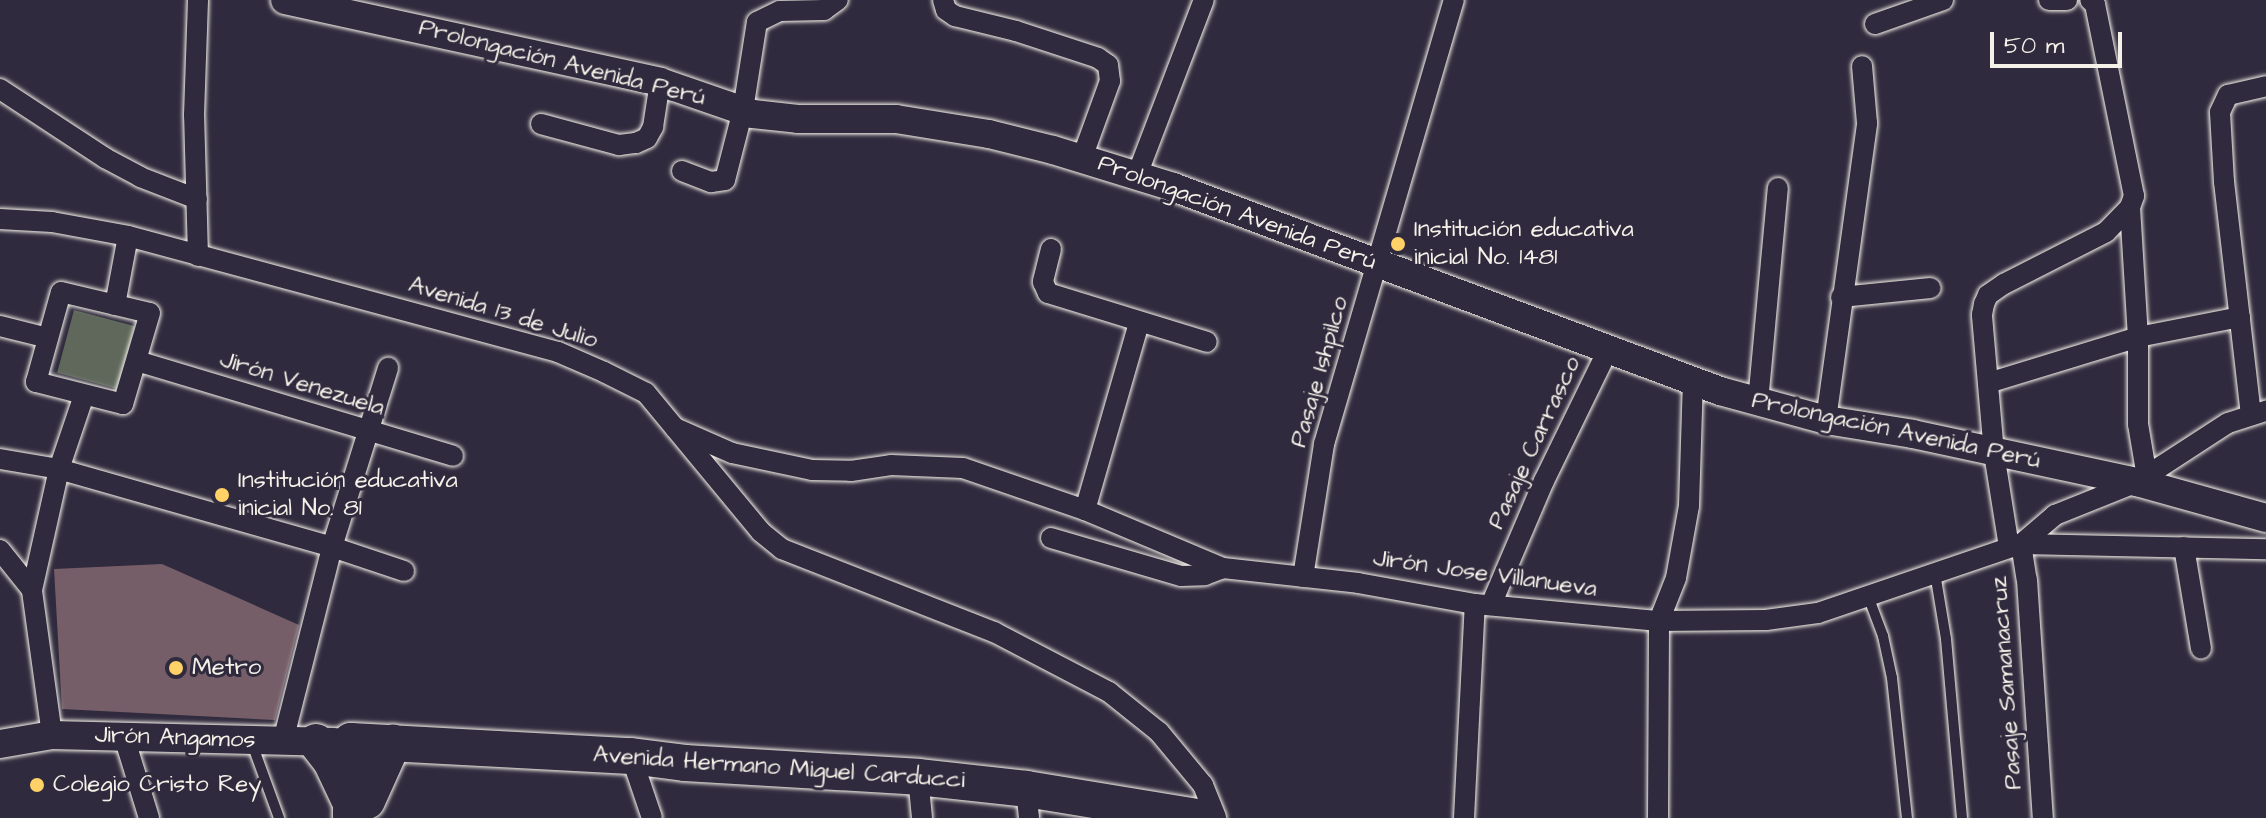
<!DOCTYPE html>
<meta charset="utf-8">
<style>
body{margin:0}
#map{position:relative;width:2266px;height:818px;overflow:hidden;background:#2f2a3d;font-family:"Architects Daughter",sans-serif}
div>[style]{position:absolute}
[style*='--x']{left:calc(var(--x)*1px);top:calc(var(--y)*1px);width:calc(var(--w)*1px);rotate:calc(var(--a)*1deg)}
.green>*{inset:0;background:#60685c;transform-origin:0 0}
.building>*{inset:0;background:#765e69}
.roads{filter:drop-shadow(0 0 2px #f4f1e8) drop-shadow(0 0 2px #f4f1e8)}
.lane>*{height:10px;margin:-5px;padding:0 5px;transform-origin:5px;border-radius:5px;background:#2f2a3d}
.street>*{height:20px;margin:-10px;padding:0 10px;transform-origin:10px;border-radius:10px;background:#2f2a3d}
.secondary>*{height:28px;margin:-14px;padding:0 14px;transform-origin:14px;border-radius:14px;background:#2f2a3d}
.highway>*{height:36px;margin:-18px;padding:0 18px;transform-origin:18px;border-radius:18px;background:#2f2a3d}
.dots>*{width:22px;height:22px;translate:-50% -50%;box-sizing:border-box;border:4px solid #2f2a3d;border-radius:50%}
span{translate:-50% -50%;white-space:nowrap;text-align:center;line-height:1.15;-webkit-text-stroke:6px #2f2a3d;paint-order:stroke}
.street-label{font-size:24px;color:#f4f1e8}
.poi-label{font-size:24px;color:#f4f1e8}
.left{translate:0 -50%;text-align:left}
.scale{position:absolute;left:1990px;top:32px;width:132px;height:36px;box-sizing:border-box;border:4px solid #f4f1e8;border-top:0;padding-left:10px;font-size:24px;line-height:28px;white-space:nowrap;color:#f4f1e8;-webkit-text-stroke:6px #2f2a3d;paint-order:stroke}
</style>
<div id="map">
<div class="green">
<div style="left:74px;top:310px;width:63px;height:65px;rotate:15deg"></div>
</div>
<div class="building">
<div style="clip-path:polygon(162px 564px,299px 625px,275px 720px,62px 709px,54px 569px)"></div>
</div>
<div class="roads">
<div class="lane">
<div style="--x:1935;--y:573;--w:67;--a:80.5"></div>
<div style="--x:1946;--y:639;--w:180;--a:84.9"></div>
<div style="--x:1868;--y:596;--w:43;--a:69.4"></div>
<div style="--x:1883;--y:636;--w:43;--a:77.9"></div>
<div style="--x:1892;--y:678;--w:141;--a:83.9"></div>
<div style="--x:251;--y:741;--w:82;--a:70"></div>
</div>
<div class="street">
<div style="--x:943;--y:0;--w:10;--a:73"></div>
<div style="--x:946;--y:10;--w:11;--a:34"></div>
<div style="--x:955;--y:16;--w:63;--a:13.8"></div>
<div style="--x:1016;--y:31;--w:86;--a:18.2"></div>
<div style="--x:1098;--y:58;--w:12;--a:35"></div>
<div style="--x:1108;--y:65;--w:16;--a:83"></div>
<div style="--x:1110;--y:81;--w:82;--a:110"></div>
<div style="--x:2049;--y:0;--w:18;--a:0"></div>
<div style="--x:1875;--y:24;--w:72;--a:-19.4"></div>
<div style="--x:0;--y:89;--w:126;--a:33.3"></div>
<div style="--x:105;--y:158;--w:40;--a:28"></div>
<div style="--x:140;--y:177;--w:61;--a:21.1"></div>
<div style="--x:541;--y:124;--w:81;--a:15.1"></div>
<div style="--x:619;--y:145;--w:17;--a:-7"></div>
<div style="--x:636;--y:143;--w:12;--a:-24"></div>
<div style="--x:647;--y:138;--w:13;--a:-61"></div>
<div style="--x:653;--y:127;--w:46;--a:-81.2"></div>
<div style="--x:682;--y:171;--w:31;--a:21"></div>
<div style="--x:711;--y:182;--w:14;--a:-8"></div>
<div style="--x:725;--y:180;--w:72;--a:-75.6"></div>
<div style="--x:743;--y:110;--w:89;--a:-81"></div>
<div style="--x:757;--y:22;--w:25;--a:-26"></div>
<div style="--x:780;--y:11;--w:44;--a:-1.3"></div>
<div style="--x:824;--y:10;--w:17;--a:-36"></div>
<div style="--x:1137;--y:175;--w:187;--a:-69.1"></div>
<div style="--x:2130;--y:207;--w:130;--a:86.5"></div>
<div style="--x:2138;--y:337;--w:87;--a:90"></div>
<div style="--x:2138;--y:424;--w:54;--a:80.4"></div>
<div style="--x:0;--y:219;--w:52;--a:3.3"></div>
<div style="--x:52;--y:222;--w:77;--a:10.4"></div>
<div style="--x:128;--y:236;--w:445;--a:15.1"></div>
<div style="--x:558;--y:352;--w:50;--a:23.5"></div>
<div style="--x:604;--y:372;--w:47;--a:26.6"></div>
<div style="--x:646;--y:393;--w:180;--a:50.4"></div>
<div style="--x:761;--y:532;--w:27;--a:39"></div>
<div style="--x:782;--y:549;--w:228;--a:21.4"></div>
<div style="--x:994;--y:632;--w:130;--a:27.6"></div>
<div style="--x:1109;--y:692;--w:64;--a:38.7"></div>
<div style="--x:1159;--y:732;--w:69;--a:50.3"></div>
<div style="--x:1203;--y:785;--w:35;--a:68"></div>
<div style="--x:1051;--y:249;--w:34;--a:104"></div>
<div style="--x:1043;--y:282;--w:12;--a:66"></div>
<div style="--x:1048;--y:293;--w:166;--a:17.1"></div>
<div style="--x:198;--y:256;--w:141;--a:-91.6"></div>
<div style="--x:194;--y:115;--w:115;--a:-88"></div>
<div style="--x:61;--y:292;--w:91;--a:13.3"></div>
<div style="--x:150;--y:313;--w:95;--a:106.5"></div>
<div style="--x:123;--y:404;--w:90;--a:-165.8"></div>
<div style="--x:36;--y:382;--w:93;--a:-74.5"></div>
<div style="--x:1841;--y:297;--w:90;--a:-5.7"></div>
<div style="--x:115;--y:305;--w:70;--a:-79.3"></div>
<div style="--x:0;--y:326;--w:49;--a:14"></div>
<div style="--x:137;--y:361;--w:330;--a:16.7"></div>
<div style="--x:1988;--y:383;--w:157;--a:-17"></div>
<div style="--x:2138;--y:337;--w:104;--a:-11.1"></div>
<div style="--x:1758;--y:402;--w:215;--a:-84.7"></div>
<div style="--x:2251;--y:415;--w:235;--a:-96.6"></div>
<div style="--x:2224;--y:182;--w:70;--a:-93.3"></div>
<div style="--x:2220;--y:112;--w:19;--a:-65"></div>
<div style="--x:2228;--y:95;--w:39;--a:-13"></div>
<div style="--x:1826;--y:420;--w:300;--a:-82.1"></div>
<div style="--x:1867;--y:123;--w:57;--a:-95"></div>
<div style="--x:675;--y:428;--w:62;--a:23.7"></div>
<div style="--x:732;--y:453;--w:82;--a:12"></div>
<div style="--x:812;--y:470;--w:39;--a:1"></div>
<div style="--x:851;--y:471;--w:40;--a:-8.5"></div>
<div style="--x:891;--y:465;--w:72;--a:2.4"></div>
<div style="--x:963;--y:468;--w:129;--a:19"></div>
<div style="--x:1085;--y:510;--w:150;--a:22.8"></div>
<div style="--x:1223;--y:568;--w:136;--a:6.3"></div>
<div style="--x:1358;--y:583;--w:119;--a:10.2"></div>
<div style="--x:1475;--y:604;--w:185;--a:5.3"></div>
<div style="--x:1659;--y:621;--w:107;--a:-0.5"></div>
<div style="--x:1766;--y:620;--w:52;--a:-7.7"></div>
<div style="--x:1818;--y:613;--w:214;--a:-18.8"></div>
<div style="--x:2021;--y:544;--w:45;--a:-40.5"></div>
<div style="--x:2055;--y:515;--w:88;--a:-21.9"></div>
<div style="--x:2137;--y:482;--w:108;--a:-33"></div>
<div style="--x:2228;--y:423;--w:40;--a:-18"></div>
<div style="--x:0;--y:459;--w:60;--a:9.6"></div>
<div style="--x:59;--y:469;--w:284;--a:15.9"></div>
<div style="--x:332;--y:547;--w:76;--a:18.4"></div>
<div style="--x:1085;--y:510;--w:195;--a:-73.9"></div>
<div style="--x:1051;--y:538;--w:135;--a:16.3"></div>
<div style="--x:1181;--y:576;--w:24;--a:-2"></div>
<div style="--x:1205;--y:575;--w:19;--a:-21"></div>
<div style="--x:2021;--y:544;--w:36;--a:81"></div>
<div style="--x:2027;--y:580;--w:239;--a:86.2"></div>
<div style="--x:2021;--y:544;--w:245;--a:1.2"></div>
<div style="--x:2009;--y:547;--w:95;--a:-99.1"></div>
<div style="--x:1994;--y:453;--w:139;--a:-95"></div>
<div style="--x:1982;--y:315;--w:11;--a:-80"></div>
<div style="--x:1984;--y:304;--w:10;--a:-66"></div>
<div style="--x:1988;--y:295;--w:19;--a:-35"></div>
<div style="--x:2004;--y:284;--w:114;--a:-27"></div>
<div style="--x:2106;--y:232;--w:35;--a:-46"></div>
<div style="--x:2130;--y:207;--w:12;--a:-70"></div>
<div style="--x:2134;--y:196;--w:196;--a:-101.5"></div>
<div style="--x:2095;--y:4;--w:6;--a:-141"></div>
<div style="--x:2184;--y:547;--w:103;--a:80.5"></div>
<div style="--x:0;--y:550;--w:51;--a:51.3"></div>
<div style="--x:1303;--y:577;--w:135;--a:-81"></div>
<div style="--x:1324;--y:444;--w:463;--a:-73.7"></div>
<div style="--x:1491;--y:605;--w:135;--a:-66.9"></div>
<div style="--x:1544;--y:481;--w:148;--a:-64"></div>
<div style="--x:52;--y:735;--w:146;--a:-97.9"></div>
<div style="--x:32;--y:590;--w:124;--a:-77.4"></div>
<div style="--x:59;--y:469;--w:78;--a:-71.3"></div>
<div style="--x:124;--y:737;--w:85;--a:72.8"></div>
<div style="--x:283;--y:741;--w:200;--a:-75.8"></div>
<div style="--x:332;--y:547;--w:188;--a:-72.6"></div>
<div style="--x:631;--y:756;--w:65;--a:71.3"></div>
<div style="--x:918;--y:777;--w:41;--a:84.4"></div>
<div style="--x:1026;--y:789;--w:29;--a:84"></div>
<div style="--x:1464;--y:818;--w:214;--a:-87.1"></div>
<div style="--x:1658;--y:818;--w:197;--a:-89.7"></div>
<div style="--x:1659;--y:621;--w:46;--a:-68.4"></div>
<div style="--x:1676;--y:578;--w:73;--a:-79.8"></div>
<div style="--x:1689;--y:506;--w:126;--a:-88.2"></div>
</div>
<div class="secondary">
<div style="--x:285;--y:0;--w:384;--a:12.3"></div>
<div style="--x:660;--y:82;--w:98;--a:19"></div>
<div style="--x:753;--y:114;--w:45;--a:6.3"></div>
<div style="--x:798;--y:119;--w:98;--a:0"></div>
<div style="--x:896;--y:119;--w:94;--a:9.2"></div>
<div style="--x:989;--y:134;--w:66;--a:14"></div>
<div style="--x:1053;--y:150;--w:126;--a:17.1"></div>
<div style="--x:1173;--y:187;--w:584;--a:20.45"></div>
<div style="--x:1720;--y:391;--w:110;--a:15.3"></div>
<div style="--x:1826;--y:420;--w:88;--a:9.1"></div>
<div style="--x:1913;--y:434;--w:229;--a:12.1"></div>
<div style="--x:2137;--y:482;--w:134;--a:15.6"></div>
<div style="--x:0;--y:744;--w:53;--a:-9.8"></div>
<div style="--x:52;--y:735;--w:282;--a:1.4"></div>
</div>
<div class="highway">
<div style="--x:316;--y:742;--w:24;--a:52"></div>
<div style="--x:331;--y:761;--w:42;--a:64.7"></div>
<div style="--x:367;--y:801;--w:64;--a:-65.9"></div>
<div style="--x:351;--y:818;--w:77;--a:-90"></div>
<div style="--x:351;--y:741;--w:280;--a:3.1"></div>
<div style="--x:631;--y:756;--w:54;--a:7.4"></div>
<div style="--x:685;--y:763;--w:233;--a:3.4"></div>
<div style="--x:918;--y:777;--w:109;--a:6.3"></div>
<div style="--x:1026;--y:789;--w:180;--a:9.3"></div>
</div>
</div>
<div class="dots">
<div style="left:1398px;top:244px;background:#ffd166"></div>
<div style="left:222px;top:495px;background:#ffd166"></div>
<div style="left:176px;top:668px;background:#ffd166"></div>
<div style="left:37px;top:785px;background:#ffd166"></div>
</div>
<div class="street-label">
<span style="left:562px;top:63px;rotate:14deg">Prolongación Avenida Perú</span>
<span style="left:1237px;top:213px;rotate:20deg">Prolongación Avenida Perú</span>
<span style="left:503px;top:313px;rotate:17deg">Avenida 13 de Julio</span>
<span style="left:1320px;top:372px;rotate:-74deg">Pasaje Ishpilco</span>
<span style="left:302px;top:384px;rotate:17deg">Jirón Venezuela</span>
<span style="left:1896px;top:431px;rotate:12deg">Prolongación Avenida Perú</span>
<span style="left:1535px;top:443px;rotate:-65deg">Pasaje Carrasco</span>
<span style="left:1485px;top:574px;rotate:8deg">Jirón Jose Villanueva</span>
<span style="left:2007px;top:683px;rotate:-94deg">Pasaje Samanacruz</span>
<span style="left:175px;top:738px;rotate:2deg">Jirón Angamos</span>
<span style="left:779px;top:768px;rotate:4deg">Avenida Hermano Miguel Carducci</span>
</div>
<div class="poi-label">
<span class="left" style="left:1414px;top:244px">Institución educativa<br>inicial No. 1481</span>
<span class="left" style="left:238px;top:495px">Institución educativa<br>inicial No. 81</span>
<span class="left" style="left:192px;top:668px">Metro</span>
<span class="left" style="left:53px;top:785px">Colegio Cristo Rey</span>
</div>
<div class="scale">50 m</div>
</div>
